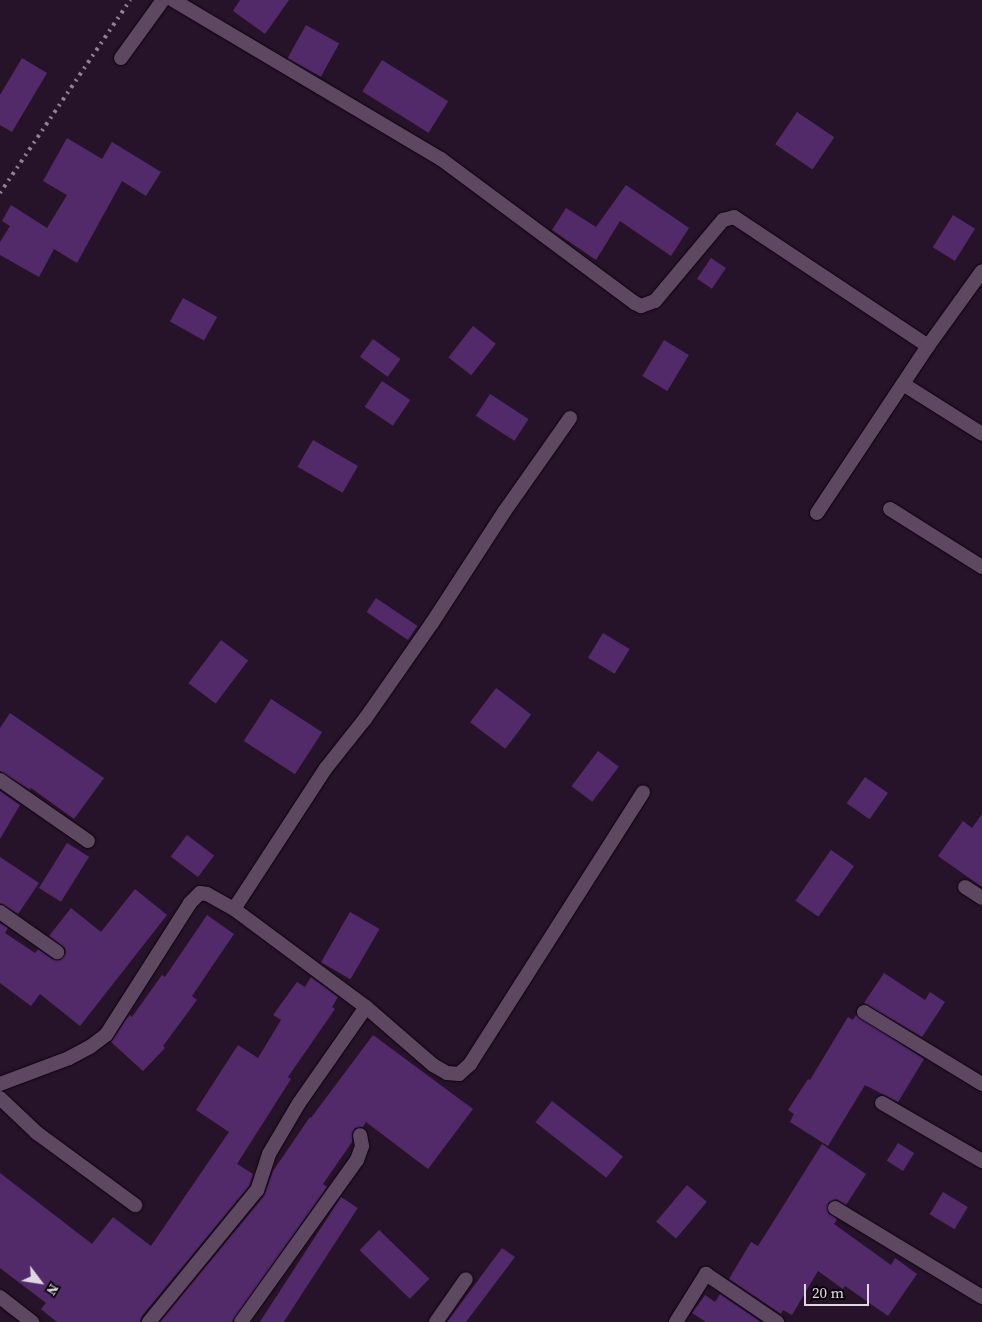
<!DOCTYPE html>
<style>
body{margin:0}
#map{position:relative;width:982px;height:1322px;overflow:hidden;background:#271329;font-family:"Source Serif 4",serif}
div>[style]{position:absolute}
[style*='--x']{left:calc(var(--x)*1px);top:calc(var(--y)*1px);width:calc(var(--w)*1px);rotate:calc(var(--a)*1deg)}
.building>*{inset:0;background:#522a69;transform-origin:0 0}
.roads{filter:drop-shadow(0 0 1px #0f0111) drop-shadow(0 0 1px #0f0111)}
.minor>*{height:14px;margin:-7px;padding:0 7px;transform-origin:7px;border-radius:7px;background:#5e4861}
.tertiary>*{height:14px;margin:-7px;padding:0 7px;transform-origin:7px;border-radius:7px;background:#5e4861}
.rail>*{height:4px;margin-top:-2px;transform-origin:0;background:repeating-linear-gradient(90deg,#938394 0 2.5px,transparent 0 7.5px)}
span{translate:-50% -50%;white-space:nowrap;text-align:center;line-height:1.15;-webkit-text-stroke:4px #0b040c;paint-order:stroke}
.north{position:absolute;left:15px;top:1257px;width:50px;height:50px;-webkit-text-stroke:4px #0b040c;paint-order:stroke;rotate:121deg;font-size:14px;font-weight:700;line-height:20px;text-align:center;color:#e2d5e3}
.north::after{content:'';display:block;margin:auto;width:18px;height:22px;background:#e2d5e3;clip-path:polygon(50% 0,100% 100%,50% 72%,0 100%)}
.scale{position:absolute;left:804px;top:1284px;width:65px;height:22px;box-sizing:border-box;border:2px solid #e2d5e3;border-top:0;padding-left:6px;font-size:15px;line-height:18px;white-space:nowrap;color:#e2d5e3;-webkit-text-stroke:4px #0b040c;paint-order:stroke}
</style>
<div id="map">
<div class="building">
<div style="clip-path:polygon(240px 0,289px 0,265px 34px,233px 11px)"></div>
<div style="left:306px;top:25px;width:38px;height:38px;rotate:29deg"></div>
<div style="clip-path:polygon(22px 58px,47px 73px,12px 132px,0 125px,0 95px)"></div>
<div style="left:382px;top:60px;width:78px;height:37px;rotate:32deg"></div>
<div style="left:797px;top:112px;width:45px;height:39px;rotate:34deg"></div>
<div style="clip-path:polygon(67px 138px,102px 159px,112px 142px,161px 172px,146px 196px,122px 181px,77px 263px,54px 249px,39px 277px,0 255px,0 242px,10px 226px,2px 221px,11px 205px,47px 228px,67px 195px,43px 181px)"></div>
<div style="clip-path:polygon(626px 185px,689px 228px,671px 256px,620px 221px,596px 260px,552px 230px,566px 208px,596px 227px)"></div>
<div style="left:953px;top:215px;width:26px;height:38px;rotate:32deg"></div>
<div style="left:711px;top:258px;width:18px;height:25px;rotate:34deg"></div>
<div style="left:183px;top:298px;width:39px;height:27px;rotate:29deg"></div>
<div style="left:473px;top:326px;width:29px;height:40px;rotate:38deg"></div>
<div style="left:373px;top:339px;width:34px;height:22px;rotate:36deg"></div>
<div style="left:664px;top:340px;width:29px;height:42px;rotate:31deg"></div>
<div style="left:382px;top:381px;width:34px;height:31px;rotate:34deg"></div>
<div style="left:490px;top:394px;width:46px;height:26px;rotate:33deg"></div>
<div style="left:313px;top:440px;width:52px;height:31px;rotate:30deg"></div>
<div style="left:376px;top:598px;width:50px;height:17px;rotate:34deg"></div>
<div style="left:603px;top:633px;width:31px;height:29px;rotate:31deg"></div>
<div style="left:221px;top:640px;width:34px;height:54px;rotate:37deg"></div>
<div style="left:496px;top:688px;width:44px;height:43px;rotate:37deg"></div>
<div style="left:271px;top:699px;width:61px;height:50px;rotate:33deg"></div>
<div style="clip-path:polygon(10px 713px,104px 778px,74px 819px,31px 788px,30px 790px,0 771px,0 728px)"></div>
<div style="left:598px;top:751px;width:26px;height:44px;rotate:37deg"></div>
<div style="left:865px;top:777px;width:28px;height:32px;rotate:35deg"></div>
<div style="clip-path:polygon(0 791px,20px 805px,0 839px)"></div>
<div style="clip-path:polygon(982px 814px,982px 887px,938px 856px,963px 821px,972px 828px)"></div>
<div style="left:187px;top:835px;width:34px;height:27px;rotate:37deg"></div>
<div style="left:67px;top:843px;width:26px;height:53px;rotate:32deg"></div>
<div style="left:831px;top:850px;width:28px;height:62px;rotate:35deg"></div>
<div style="clip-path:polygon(0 857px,39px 883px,18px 914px,0 903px)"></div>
<div style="clip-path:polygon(135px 889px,167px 915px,80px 1026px,40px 994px,31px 1006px,0 983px,0 923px,8px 928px,5px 933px,35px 953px,38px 949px,52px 959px,60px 960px,66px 953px,65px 948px,49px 936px,71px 908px,101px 932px)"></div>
<div style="left:350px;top:912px;width:34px;height:58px;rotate:30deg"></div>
<div style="clip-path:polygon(207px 915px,234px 934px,192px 996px,197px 1000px,163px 1046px,165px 1048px,143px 1071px,111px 1042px,127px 1018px,130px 1015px,132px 1017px,162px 975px,165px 977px)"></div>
<div style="clip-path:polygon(884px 973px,925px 1000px,930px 992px,945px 1002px,922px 1037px,864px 1003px)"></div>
<div style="clip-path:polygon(311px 977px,338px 997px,332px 1007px,335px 1009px,288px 1077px,291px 1079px,237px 1164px,253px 1174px,249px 1186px,142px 1316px,140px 1322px,57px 1322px,41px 1309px,46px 1303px,0 1268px,0 1173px,92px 1244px,113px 1217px,151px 1246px,229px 1132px,196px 1110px,238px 1045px,258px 1058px,281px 1020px,273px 1015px,297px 982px,305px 987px)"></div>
<div style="clip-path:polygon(856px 1015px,924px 1059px,898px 1102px,865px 1085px,828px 1146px,790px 1122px,794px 1114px,788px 1110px,808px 1079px,810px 1080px,848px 1017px,853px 1020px)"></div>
<div style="clip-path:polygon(373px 1035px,473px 1109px,428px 1169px,366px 1122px,363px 1127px,355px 1128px,352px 1133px,352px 1142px,323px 1184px,327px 1187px,232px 1322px,160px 1322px,264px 1196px,273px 1171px,310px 1117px,311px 1118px)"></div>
<div style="left:552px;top:1101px;width:90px;height:27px;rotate:38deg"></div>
<div style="left:898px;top:1143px;width:19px;height:21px;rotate:32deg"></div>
<div style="clip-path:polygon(822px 1144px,866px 1174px,846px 1205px,836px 1199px,828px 1203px,828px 1213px,837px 1219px,834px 1224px,891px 1265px,895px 1258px,917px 1274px,888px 1316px,845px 1286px,843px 1289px,818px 1271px,792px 1315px,783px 1310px,781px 1314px,729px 1279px,751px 1242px,758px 1246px)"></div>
<div style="left:687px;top:1185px;width:26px;height:48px;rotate:40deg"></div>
<div style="left:943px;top:1192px;width:29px;height:26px;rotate:31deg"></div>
<div style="left:341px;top:1197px;width:20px;height:153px;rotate:33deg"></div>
<div style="left:379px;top:1230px;width:70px;height:28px;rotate:44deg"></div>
<div style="clip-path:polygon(502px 1248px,515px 1257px,466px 1322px,447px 1322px)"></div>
<div style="clip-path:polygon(720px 1294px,761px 1322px,706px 1322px,692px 1313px,705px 1295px,715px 1302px)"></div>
</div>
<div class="roads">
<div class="minor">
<div style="--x:173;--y:0;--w:312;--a:30.7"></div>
<div style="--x:441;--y:159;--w:242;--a:36.6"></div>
<div style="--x:635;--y:303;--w:7;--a:27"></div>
<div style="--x:641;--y:306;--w:15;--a:-20"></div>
<div style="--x:655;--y:301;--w:106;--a:-50"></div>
<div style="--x:723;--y:220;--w:11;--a:-15"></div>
<div style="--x:734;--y:217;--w:233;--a:33.6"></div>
<div style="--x:121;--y:58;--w:72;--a:-54.1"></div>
<div style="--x:903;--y:384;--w:93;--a:32.3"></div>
<div style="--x:890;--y:509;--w:109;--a:32.2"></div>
<div style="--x:817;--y:513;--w:201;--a:-56.4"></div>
<div style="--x:928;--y:346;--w:92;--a:-54.2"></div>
<div style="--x:0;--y:780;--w:107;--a:34.7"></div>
<div style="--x:965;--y:887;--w:20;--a:33"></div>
<div style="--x:234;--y:909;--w:168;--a:-56.9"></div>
<div style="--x:326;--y:768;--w:63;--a:-51.5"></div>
<div style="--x:365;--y:719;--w:117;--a:-55.1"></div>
<div style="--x:432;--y:623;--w:132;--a:-57"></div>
<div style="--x:504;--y:512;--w:115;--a:-54.9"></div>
<div style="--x:0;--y:912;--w:70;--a:35.1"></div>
<div style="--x:366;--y:1007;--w:89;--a:40.9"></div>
<div style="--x:433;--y:1065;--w:16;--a:30"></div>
<div style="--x:447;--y:1073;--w:12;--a:5"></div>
<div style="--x:459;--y:1074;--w:15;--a:-42"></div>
<div style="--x:470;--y:1064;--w:322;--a:-57.5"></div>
<div style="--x:864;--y:1012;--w:138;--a:31.4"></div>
<div style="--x:0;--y:1084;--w:74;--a:-20.6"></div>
<div style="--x:69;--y:1058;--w:24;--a:-28"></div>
<div style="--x:90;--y:1047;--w:20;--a:-37"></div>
<div style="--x:106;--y:1035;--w:156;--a:-57.5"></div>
<div style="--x:190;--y:903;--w:14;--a:-45"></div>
<div style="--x:200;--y:893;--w:7;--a:8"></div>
<div style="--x:207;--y:894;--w:31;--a:29"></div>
<div style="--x:234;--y:909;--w:164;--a:36.6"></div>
<div style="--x:366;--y:1007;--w:117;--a:124.9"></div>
<div style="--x:299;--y:1103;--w:59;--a:120.5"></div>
<div style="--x:269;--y:1154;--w:38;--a:108"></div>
<div style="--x:257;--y:1190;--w:171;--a:129.3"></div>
<div style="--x:0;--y:1098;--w:51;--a:43.4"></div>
<div style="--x:37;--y:1133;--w:122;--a:36.3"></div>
<div style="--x:882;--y:1103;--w:116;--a:30.1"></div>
<div style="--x:835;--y:1208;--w:172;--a:31.2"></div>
<div style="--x:241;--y:1322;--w:199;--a:-54.4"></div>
<div style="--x:357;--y:1160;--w:15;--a:-70"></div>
<div style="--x:362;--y:1146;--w:11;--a:-100"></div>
<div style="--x:436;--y:1322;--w:52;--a:-55.1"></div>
<div style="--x:676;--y:1322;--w:57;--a:-58"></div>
<div style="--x:706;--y:1274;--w:86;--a:34.1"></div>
</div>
<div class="tertiary">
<div style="--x:0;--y:1297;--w:41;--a:38"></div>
</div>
</div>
<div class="rail">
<div style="--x:0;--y:193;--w:233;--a:-56"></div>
</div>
<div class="north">N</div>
<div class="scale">20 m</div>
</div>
